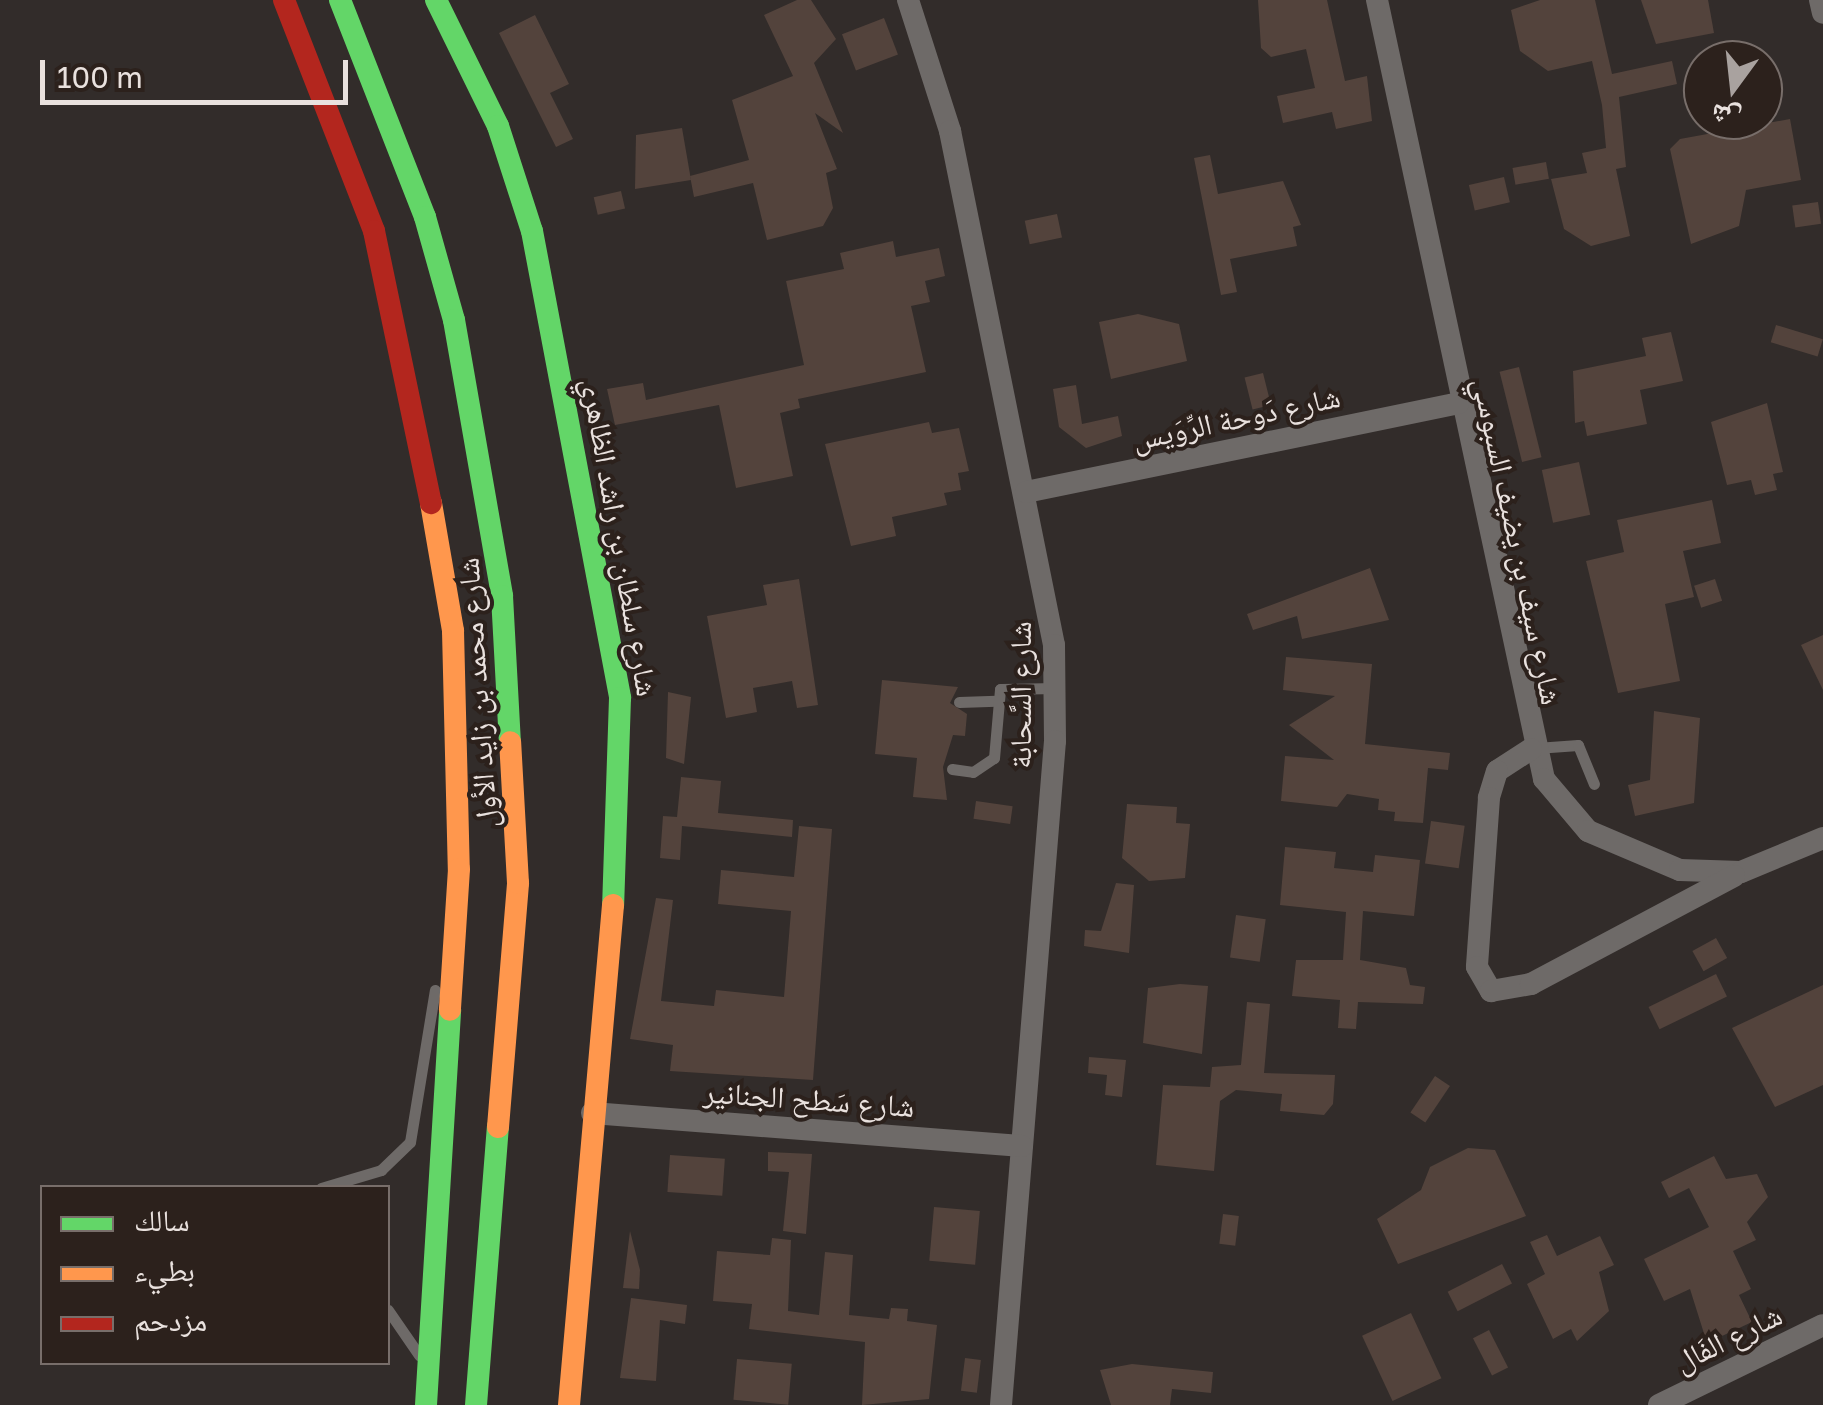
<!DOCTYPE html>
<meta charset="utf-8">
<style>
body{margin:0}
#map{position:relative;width:1823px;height:1405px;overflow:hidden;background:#322c2a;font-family:"Golos Text","Noto Naskh Arabic",sans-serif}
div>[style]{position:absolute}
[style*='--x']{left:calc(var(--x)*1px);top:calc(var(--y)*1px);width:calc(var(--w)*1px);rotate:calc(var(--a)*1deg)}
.building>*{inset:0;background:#53433c;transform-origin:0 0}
.lane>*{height:11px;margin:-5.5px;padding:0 5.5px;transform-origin:5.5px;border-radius:5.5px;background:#6e6a68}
.street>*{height:22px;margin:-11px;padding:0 11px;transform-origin:11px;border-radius:11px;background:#6e6a68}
.fast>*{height:22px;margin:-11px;padding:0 11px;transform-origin:11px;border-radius:11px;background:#63d668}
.slow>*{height:22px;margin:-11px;padding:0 11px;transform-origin:11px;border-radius:11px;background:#ff974d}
.jam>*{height:22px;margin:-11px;padding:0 11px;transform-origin:11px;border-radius:11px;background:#b3261e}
span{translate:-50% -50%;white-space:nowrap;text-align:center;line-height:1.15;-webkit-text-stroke:8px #2c211c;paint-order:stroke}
.street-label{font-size:30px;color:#e9e1de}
.legend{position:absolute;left:40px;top:1185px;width:350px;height:180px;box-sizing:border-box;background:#2c211c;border:2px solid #786e6a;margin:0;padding:12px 18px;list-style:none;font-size:30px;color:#e9e1de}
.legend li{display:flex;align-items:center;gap:20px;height:50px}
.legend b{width:50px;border:2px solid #786e6a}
.north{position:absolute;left:1683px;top:40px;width:100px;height:100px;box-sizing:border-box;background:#2c211c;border:2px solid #786e6a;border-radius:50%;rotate:195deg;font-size:28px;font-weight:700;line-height:40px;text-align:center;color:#e9e1de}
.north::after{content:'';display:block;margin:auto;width:35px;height:45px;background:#a9a29f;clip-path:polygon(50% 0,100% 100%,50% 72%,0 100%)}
.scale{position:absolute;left:40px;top:60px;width:308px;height:45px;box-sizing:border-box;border:5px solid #e9e1de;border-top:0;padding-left:12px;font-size:30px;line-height:35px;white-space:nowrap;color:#e9e1de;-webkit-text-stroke:8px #2c211c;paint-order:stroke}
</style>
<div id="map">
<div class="building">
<div style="clip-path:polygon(797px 0,811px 0,836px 39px,814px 63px,843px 133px,815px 113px,837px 169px,826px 173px,833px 208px,823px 226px,767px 240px,753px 183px,694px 197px,690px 176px,749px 160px,732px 100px,793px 76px,764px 15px)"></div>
<div style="clip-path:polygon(1258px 0,1327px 0,1345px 81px,1367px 76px,1372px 121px,1336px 129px,1332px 112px,1283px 123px,1277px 96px,1315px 88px,1306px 49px,1271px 57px,1261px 48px)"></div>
<div style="clip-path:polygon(1540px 0,1595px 0,1612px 74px,1672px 61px,1677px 84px,1619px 97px,1626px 167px,1616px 169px,1630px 236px,1591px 246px,1564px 229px,1551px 179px,1587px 173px,1582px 153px,1606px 148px,1602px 105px,1592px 61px,1548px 71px,1520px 51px,1511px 10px)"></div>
<div style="clip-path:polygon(1641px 0,1708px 0,1714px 33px,1656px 44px)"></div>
<div style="clip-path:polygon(535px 15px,569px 84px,550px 93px,573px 139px,556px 147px,499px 33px)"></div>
<div style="left:884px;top:18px;width:39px;height:45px;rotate:69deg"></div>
<div style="clip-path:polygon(1790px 119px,1801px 180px,1746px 190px,1739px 226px,1691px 244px,1670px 149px,1680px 139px)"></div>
<div style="clip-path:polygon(682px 128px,691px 180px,635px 189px,636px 135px)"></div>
<div style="clip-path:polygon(1210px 155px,1218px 194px,1283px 181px,1301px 225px,1293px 227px,1297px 246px,1230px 259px,1237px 292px,1221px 295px,1194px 158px)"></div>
<div style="left:1546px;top:162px;width:17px;height:34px;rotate:80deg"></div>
<div style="left:1504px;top:177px;width:26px;height:36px;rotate:77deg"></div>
<div style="left:621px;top:191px;width:18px;height:28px;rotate:77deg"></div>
<div style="left:1818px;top:202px;width:22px;height:26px;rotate:82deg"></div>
<div style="left:1057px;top:214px;width:24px;height:33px;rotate:78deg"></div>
<div style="clip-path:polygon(893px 241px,896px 257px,939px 248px,945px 276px,925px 281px,930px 302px,911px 306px,926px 372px,798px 399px,800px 408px,780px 413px,793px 476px,736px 488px,719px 405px,615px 425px,607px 389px,643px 383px,646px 400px,804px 365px,786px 281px,844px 269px,840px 253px)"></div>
<div style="clip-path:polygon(1138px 314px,1179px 324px,1187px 361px,1111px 379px,1099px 322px)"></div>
<div style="left:1776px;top:325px;width:49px;height:18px;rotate:17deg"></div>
<div style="clip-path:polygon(1671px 332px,1683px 381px,1640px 390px,1647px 424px,1587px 436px,1584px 421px,1575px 423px,1573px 371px,1646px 356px,1642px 338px)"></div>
<div style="left:1519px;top:367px;width:93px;height:20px;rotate:76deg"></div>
<div style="left:1263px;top:373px;width:33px;height:19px;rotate:76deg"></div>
<div style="clip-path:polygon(1076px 385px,1082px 424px,1118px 416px,1122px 436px,1086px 448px,1059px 427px,1053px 389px)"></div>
<div style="clip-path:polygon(1767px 403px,1783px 472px,1773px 474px,1777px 490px,1755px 495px,1751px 480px,1727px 485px,1711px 422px)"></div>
<div style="clip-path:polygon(929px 422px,932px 433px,959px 428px,969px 471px,958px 473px,961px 490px,944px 493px,947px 505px,892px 517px,896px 536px,851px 546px,825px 444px)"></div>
<div style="left:1579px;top:462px;width:54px;height:38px;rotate:78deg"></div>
<div style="clip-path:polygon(1712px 500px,1721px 543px,1683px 551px,1694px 597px,1665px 604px,1680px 681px,1618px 693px,1586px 561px,1624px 552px,1617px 520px)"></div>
<div style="clip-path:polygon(1370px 568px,1389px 620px,1302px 639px,1297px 616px,1253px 630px,1247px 614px)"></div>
<div style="clip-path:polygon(799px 579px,818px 705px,797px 708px,792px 681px,753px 688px,757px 712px,726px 718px,707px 616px,767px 605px,763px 585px)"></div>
<div style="left:1715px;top:579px;width:23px;height:22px;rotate:72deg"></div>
<div style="clip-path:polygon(1823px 635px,1823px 690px,1801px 645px)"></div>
<div style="clip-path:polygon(1286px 657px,1372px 664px,1365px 744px,1450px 753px,1448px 770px,1428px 768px,1423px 823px,1394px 821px,1395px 812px,1378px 810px,1379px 799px,1347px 794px,1337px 807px,1281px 801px,1285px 756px,1334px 760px,1289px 725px,1335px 696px,1283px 690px)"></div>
<div style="clip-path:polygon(882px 680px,958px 687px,950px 703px,967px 714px,965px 736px,953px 735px,943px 767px,947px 800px,913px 797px,917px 758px,875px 754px)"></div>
<div style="clip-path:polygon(668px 692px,691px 697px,684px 764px,666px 758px)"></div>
<div style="clip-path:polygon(1654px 711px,1700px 718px,1694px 803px,1635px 816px,1628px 785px,1650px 780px)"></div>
<div style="clip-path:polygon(681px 777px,721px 781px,718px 813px,793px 820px,792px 837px,682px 826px,680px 860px,660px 858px,663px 816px,677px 817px)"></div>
<div style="left:976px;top:801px;width:37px;height:18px;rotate:8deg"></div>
<div style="clip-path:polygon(1127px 804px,1177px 807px,1176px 823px,1190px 824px,1185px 878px,1149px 881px,1122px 858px)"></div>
<div style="left:1431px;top:821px;width:34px;height:43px;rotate:8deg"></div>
<div style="clip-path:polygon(799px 826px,832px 829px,813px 1080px,670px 1071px,673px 1045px,630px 1039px,656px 898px,673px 900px,661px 1001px,714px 1006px,716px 990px,784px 997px,791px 911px,718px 904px,721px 870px,794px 877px)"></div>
<div style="clip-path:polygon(1285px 847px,1336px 852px,1334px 868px,1373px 872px,1375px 855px,1420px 860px,1414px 916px,1363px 911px,1360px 960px,1406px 968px,1410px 985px,1425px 987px,1423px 1004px,1358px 1002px,1356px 1029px,1338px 1028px,1340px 1000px,1292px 996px,1296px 960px,1343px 960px,1346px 912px,1280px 905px)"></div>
<div style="clip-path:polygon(1116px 883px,1134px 885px,1129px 953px,1084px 946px,1085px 930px,1101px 931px)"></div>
<div style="left:1236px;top:915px;width:30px;height:43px;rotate:8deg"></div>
<div style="left:1716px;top:938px;width:23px;height:27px;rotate:61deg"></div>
<div style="left:1716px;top:974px;width:25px;height:75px;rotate:64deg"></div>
<div style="clip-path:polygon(1180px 984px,1208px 986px,1202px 1054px,1143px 1043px,1148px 988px)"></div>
<div style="clip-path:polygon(1823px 985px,1823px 1085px,1775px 1107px,1732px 1028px)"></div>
<div style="clip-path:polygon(1247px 1002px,1270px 1004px,1264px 1073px,1335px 1075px,1333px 1104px,1324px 1115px,1280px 1111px,1282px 1094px,1236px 1090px,1220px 1101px,1214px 1171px,1156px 1165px,1163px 1085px,1210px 1087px,1212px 1067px,1241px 1065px)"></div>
<div style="clip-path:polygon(1089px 1057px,1126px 1060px,1122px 1097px,1105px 1095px,1107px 1075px,1088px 1073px)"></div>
<div style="left:1435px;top:1076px;width:18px;height:44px;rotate:34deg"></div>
<div style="clip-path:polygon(1468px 1148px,1495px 1150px,1526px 1216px,1398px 1264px,1377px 1219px,1421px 1190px,1430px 1167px)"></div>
<div style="clip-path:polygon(768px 1152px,812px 1154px,806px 1234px,783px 1231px,789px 1172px,768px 1171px)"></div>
<div style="left:670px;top:1155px;width:55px;height:37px;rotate:4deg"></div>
<div style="clip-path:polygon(1714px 1156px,1726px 1179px,1757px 1174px,1768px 1197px,1747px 1222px,1756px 1240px,1733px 1251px,1751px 1289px,1739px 1295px,1752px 1322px,1707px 1343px,1690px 1289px,1664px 1301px,1644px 1259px,1709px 1227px,1689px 1188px,1669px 1198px,1661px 1182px)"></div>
<div style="left:934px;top:1207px;width:46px;height:54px;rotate:5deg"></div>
<div style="left:1223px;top:1214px;width:16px;height:30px;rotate:7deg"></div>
<div style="clip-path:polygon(630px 1231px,640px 1270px,639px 1289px,623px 1288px)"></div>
<div style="clip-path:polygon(1547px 1235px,1557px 1256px,1600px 1236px,1614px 1265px,1599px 1272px,1609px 1311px,1577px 1341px,1571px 1329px,1553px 1339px,1527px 1284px,1545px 1274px,1530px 1242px)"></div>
<div style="clip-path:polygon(772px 1238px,791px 1240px,788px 1311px,819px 1315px,825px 1252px,853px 1255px,849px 1315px,889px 1319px,891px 1308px,908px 1309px,907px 1321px,937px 1325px,929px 1399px,862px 1405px,865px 1342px,749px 1329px,752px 1304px,713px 1301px,717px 1251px,770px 1255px)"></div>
<div style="left:1502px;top:1264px;width:22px;height:61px;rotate:63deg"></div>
<div style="clip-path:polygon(631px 1298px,687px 1305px,685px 1324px,660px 1320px,656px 1381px,620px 1378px)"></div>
<div style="left:1411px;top:1313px;width:72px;height:54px;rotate:65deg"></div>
<div style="left:1489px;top:1330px;width:42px;height:18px;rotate:63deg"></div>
<div style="left:965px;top:1358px;width:16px;height:33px;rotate:7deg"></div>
<div style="left:737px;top:1359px;width:55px;height:41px;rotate:5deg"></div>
<div style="clip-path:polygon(1132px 1364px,1213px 1372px,1211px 1393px,1172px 1389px,1170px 1405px,1111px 1405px,1100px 1370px)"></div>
</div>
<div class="lane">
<div style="--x:959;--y:702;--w:37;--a:-2"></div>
<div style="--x:1536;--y:748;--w:42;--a:-4.1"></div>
<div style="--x:1578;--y:745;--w:42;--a:67.7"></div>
<div style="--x:952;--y:769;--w:21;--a:8"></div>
<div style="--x:973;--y:772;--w:25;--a:-34"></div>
<div style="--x:994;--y:758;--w:69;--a:-85"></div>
<div style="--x:1000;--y:689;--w:56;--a:-1"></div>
<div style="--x:321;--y:1188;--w:63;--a:-16.7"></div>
<div style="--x:381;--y:1170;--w:40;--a:-44"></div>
<div style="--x:410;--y:1142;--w:154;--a:-80.7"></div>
<div style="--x:388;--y:1310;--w:55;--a:55.4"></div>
</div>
<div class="street">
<div style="--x:908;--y:0;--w:138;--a:72.2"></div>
<div style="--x:950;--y:131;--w:524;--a:78.56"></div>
<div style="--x:1054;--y:645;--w:96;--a:89.4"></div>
<div style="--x:1055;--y:741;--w:666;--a:94.65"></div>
<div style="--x:1377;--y:0;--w:797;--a:77.9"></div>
<div style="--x:1544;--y:779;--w:68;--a:49.8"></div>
<div style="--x:1588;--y:831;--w:100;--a:23"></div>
<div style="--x:1680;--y:870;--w:61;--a:1.9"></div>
<div style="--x:1741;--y:872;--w:89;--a:-22.5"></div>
<div style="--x:1820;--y:0;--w:13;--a:77"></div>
<div style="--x:1026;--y:492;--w:441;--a:-11.6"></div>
<div style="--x:1531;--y:749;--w:40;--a:147.1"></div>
<div style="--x:1497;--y:771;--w:28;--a:107"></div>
<div style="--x:1489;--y:798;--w:169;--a:94.1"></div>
<div style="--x:1477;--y:967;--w:28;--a:60"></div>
<div style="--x:1491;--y:991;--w:41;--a:-9.9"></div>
<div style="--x:1531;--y:984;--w:230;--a:-28"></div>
<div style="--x:592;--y:1113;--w:431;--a:4.4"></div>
<div style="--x:1659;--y:1405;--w:182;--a:-26"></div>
</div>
<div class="fast">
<div style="--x:340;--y:0;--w:233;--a:68.6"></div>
<div style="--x:425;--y:217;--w:107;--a:74.3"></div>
<div style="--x:454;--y:320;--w:280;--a:80.1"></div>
<div style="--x:502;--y:596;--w:146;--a:86.9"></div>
<div style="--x:436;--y:0;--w:140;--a:63.8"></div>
<div style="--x:498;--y:126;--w:110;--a:72.1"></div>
<div style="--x:532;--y:231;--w:475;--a:79.3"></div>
<div style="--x:620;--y:698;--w:207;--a:91.9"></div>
<div style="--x:426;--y:1405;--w:396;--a:-86.5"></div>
<div style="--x:476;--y:1405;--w:279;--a:-85.5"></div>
</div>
<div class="slow">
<div style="--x:431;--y:503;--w:130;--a:80.2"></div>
<div style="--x:453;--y:631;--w:238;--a:88.6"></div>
<div style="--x:459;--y:869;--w:141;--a:93.7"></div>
<div style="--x:498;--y:1127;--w:245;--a:-85.3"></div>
<div style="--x:518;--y:883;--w:141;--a:-93.2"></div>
<div style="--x:569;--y:1405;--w:502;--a:-84.97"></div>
</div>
<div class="jam">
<div style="--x:284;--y:0;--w:248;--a:68.7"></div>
<div style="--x:374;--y:231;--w:278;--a:78.2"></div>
</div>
<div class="street-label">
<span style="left:1236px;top:418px;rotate:-12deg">شارع دَوحة الرِّوَيس</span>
<span style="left:620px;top:537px;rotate:80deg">شارع سلطان بن راشد الظاهري</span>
<span style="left:1518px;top:541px;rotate:78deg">شارع سيف بن يضيف السبوسي</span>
<span style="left:477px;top:693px;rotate:-94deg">شارع محمد بن زايد الأول</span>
<span style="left:1020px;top:695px;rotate:-90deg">شارع السَّحابة</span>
<span style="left:809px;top:1099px;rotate:4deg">شارع سَطح الجنانير</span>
<span style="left:1728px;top:1338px;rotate:-26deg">شارع الفَال</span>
</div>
<ul class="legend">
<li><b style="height:12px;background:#63d668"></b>سالك</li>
<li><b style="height:12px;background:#ff974d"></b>بطيء</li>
<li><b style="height:12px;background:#b3261e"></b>مزدحم</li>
</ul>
<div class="north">ش</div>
<div class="scale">100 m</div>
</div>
